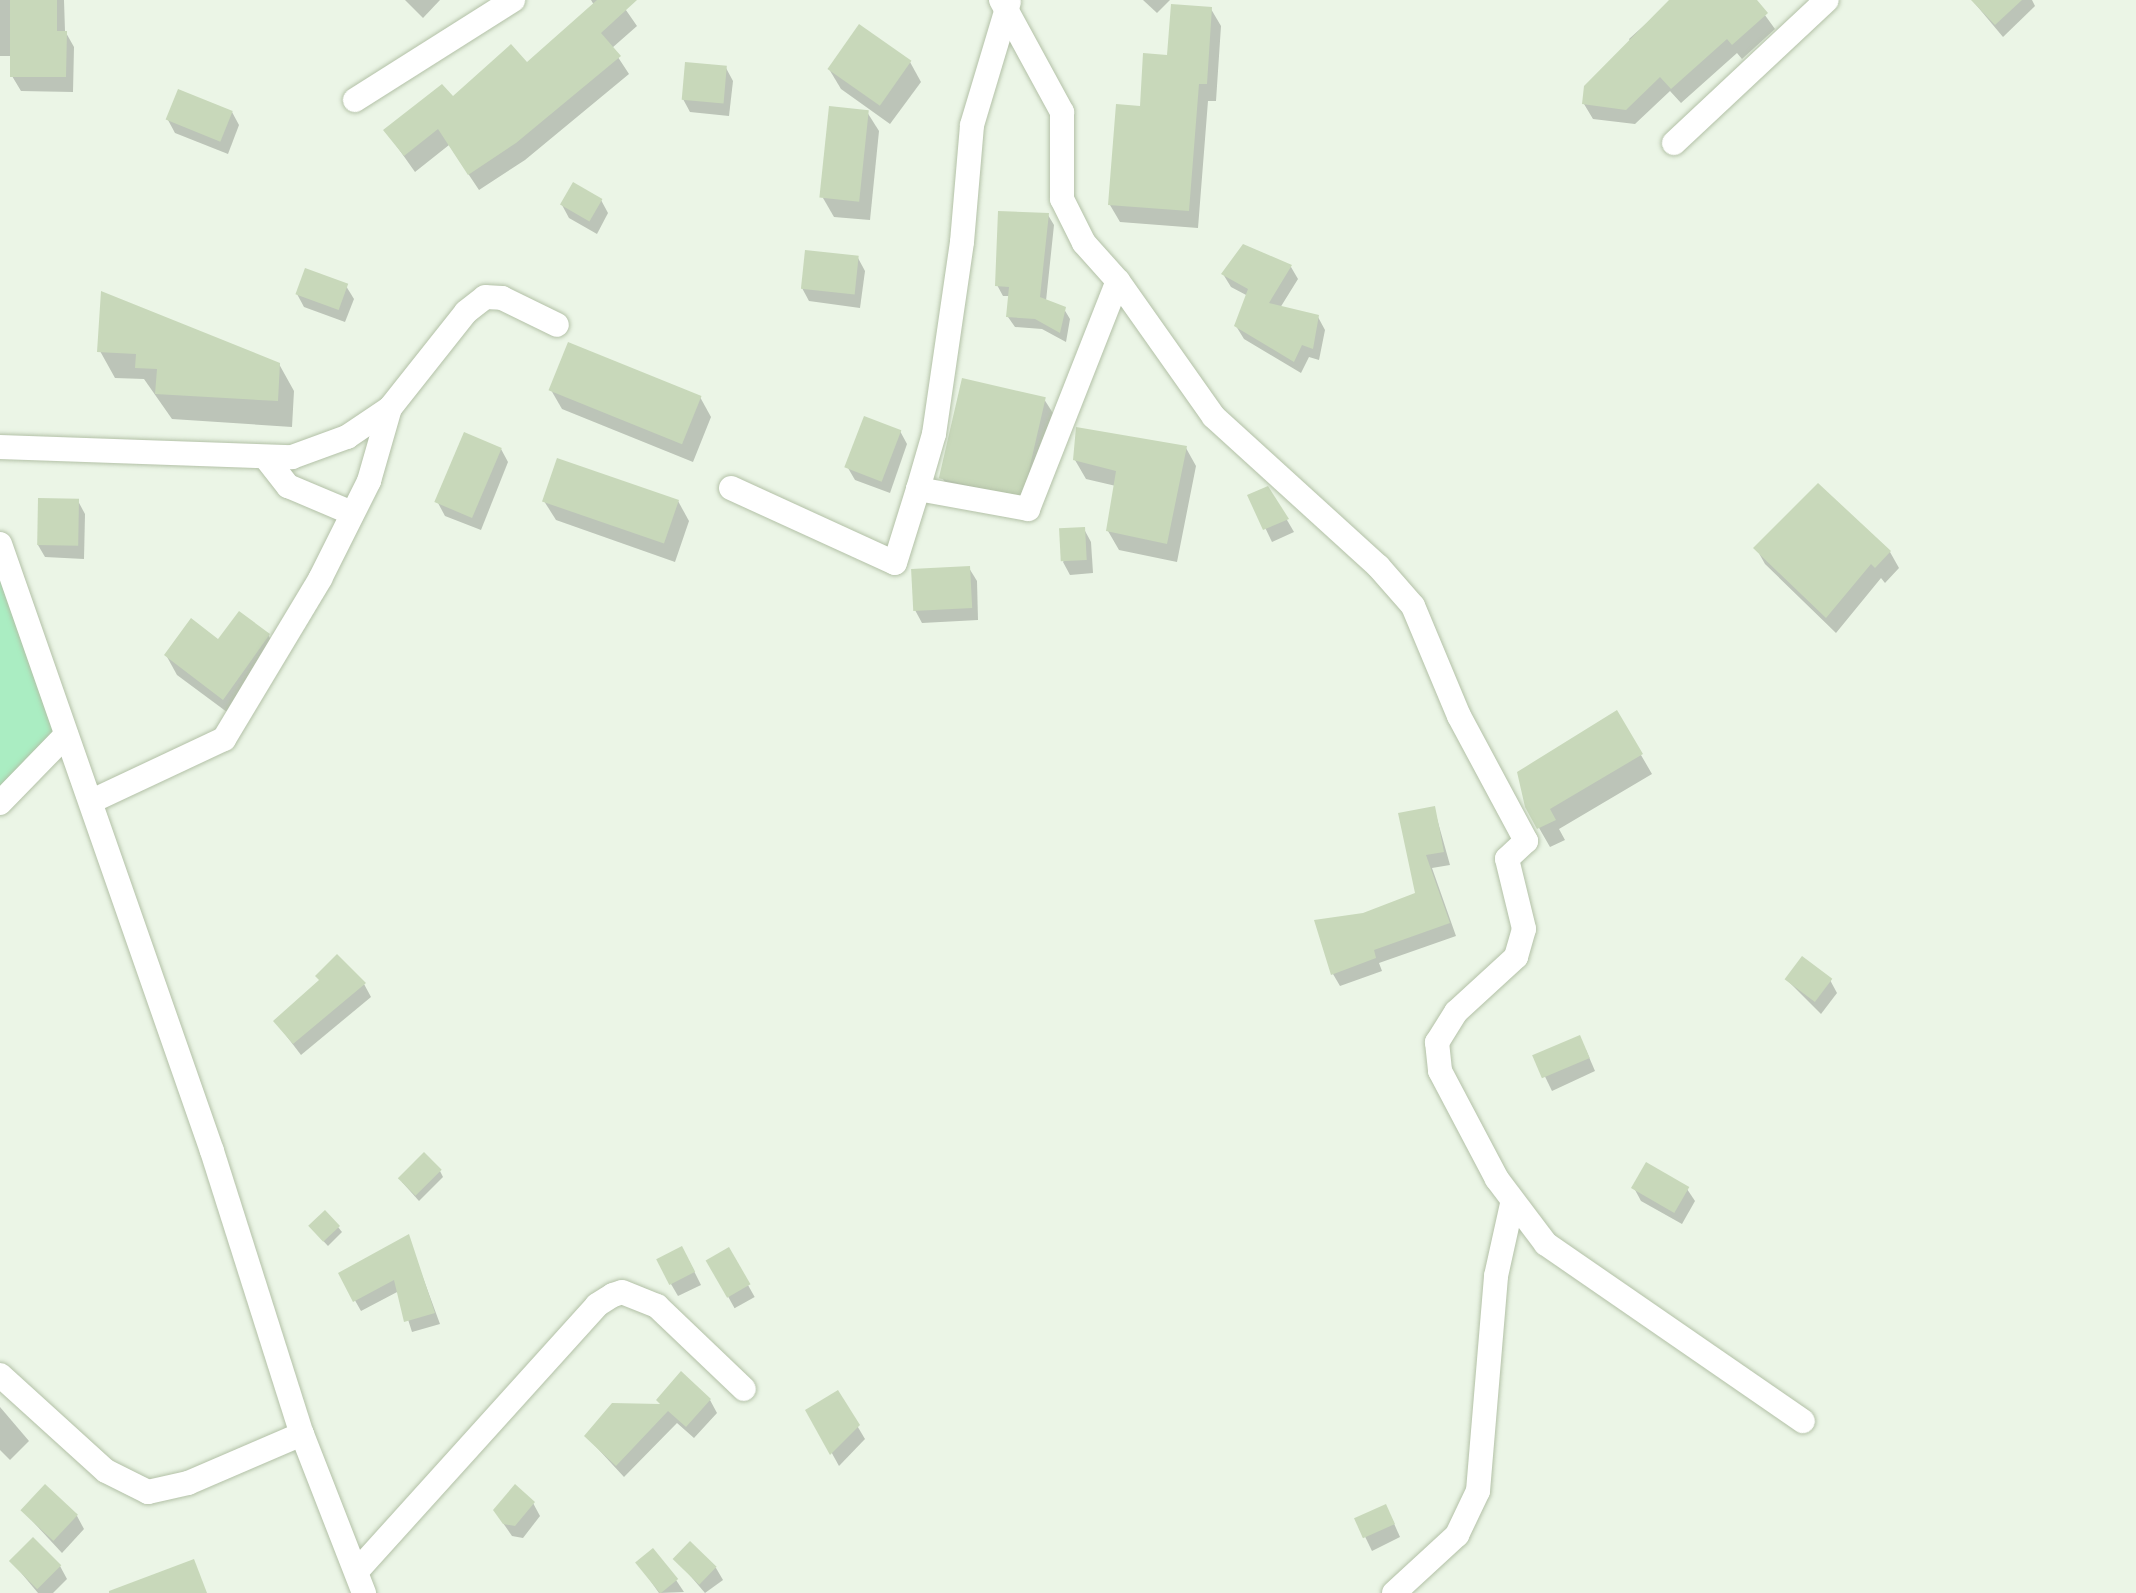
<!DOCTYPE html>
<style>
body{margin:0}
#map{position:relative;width:2136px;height:1593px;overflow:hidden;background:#ebf5e6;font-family:"Exo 2",sans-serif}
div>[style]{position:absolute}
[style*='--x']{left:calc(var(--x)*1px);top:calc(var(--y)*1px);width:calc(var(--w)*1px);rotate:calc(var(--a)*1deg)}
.green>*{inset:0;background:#aaedc2}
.shadow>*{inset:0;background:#0003;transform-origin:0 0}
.building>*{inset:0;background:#c8d8ba;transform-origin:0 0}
.roads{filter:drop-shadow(0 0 2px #b3c1a7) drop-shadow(0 0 2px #b3c1a7)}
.street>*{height:24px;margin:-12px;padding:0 12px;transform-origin:12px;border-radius:12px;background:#fff}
span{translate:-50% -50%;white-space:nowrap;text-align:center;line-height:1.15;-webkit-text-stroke:6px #fff;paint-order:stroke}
</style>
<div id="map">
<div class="green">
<div style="clip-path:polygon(0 575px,58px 735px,0 797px)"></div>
</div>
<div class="shadow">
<div style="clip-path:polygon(0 0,64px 0,65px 31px,74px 47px,73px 92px,21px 91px,12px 76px,12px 56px,0 56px)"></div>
<div style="clip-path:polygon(405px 0,440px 0,423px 18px)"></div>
<div style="clip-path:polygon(591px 0,619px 0,637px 26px,612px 48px,629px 74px,525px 160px,479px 190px,449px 145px,415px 172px,386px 131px,527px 64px,594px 5px)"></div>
<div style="clip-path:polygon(1143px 0,1170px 0,1157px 13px)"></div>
<div style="clip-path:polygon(1683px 0,1754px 0,1775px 29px,1742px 59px,1737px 53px,1681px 103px,1670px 91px,1635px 124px,1593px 119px,1584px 104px,1631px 43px,1629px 39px,1669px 3px)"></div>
<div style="clip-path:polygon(1972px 0,2032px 0,2035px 6px,2003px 37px)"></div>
<div style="clip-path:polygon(1211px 9px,1221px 26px,1216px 101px,1208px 101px,1198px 228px,1120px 222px,1110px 205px,1142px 108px,1169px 57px)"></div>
<div style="clip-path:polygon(910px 62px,921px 82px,890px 124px,841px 89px,829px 69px)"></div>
<div style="clip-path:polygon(726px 68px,733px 81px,729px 116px,690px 112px,683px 99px)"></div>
<div style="clip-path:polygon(232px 112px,239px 125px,228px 154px,175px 133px,168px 120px)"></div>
<div style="clip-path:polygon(867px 112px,879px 131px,870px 220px,834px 217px,823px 198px)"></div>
<div style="clip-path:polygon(601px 200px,608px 213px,597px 234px,569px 218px,562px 205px)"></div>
<div style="clip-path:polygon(1048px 215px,1054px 225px,1046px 301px,1064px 309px,1070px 319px,1066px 342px,1042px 329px,1015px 327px,1008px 317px,1010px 296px,1003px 296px,997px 285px)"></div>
<div style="clip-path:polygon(858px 258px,865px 271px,860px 308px,809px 301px,802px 288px)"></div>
<div style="clip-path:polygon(1291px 267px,1298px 279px,1280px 308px,1318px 317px,1325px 330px,1319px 360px,1309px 357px,1301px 373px,1244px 339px,1236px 326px,1248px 296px,1231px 287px,1223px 274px)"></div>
<div style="clip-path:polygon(346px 286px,354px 299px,345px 322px,304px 307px,297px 294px)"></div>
<div style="clip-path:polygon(103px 294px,279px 364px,294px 391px,292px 427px,172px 419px,144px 379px,115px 378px,100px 351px)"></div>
<div style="clip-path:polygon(551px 390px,700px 397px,711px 417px,693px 462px,562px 409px)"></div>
<div style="clip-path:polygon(1044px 399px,1056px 418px,1029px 511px,953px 497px,942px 477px)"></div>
<div style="clip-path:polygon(900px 431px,907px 444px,890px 493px,855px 480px,848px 468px)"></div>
<div style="clip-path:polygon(1186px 448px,1196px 466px,1177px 562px,1119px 550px,1108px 531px,1116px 486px,1086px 479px,1075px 460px)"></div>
<div style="clip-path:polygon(501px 449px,508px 462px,481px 530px,445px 516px,438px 503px)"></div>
<div style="clip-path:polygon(1250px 496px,1287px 520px,1294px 532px,1272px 542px)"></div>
<div style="clip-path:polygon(78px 501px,85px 514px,84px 559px,45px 557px,38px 545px)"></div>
<div style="clip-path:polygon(544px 501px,678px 501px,689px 521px,675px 562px,556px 520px)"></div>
<div style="clip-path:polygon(1084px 529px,1091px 542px,1093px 573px,1070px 575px,1063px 562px)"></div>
<div style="clip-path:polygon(1756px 548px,1890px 552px,1899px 568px,1885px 583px,1881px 578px,1836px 633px,1765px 564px)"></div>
<div style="clip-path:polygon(969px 568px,977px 581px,978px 620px,922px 623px,915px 610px)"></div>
<div style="clip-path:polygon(268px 635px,280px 654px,235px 718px,177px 675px,166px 655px)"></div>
<div style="clip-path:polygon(1616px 712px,1652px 774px,1559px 829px,1565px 840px,1550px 847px,1527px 807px)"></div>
<div style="clip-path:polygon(1434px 808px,1450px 865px,1432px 868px,1456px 936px,1379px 963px,1382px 971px,1340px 986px,1333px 974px,1363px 914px,1417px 895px)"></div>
<div style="clip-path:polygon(1786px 979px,1830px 980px,1837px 993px,1821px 1014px)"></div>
<div style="clip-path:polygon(320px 981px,364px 984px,371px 997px,301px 1055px,275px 1021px)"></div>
<div style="clip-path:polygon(1586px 1050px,1595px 1071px,1552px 1091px,1536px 1058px)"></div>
<div style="clip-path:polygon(440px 1171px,443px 1177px,419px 1201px,402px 1182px)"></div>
<div style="clip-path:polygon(1634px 1188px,1687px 1189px,1695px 1201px,1682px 1224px,1641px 1201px)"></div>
<div style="clip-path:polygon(338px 1227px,342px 1232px,328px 1246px,314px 1231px)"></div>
<div style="clip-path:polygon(408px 1237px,440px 1324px,412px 1332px,399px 1291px,361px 1311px,340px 1274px)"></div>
<div style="left:728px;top:1249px;width:55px;height:23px;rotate:61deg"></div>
<div style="clip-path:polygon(689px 1261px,701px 1285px,678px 1296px,671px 1284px)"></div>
<div style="clip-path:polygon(837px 1392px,865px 1439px,839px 1466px,808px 1410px)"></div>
<div style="clip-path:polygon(710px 1400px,717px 1413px,694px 1438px,677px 1423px,624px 1477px,587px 1437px,662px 1406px)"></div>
<div style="clip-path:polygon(0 1407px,29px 1441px,10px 1460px,0 1450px)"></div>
<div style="clip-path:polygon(533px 1503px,540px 1516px,523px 1538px,512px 1536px,503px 1523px)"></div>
<div style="clip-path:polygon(23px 1511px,77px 1516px,84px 1529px,62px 1553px)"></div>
<div style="clip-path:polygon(1392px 1519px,1400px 1537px,1372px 1551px,1357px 1520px)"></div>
<div style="clip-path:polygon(676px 1559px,716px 1568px,723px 1580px,705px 1593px)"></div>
<div style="clip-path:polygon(12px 1562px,60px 1566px,67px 1579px,53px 1593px,38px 1593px)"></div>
<div style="clip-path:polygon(638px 1563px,676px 1580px,684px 1592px,659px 1593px)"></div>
</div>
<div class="building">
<div style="clip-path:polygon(10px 0,57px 0,57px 31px,67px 31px,66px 77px,10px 77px)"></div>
<div style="clip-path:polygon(597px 0,637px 0,601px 33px,621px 56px,516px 143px,468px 175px,438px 129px,404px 156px,383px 130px,442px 84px,453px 96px,511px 44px,527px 62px)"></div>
<div style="clip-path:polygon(1669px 0,1757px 0,1768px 13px,1732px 45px,1727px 39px,1671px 89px,1660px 77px,1626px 110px,1582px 104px,1584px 86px)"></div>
<div style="clip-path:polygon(1971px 0,2022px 0,1995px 25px)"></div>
<div style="clip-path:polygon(1171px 4px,1212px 7px,1207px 84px,1199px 84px,1189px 211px,1108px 205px,1116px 104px,1140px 106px,1143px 53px,1167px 55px)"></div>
<div style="left:859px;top:24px;width:64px;height:55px;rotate:35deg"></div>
<div style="left:685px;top:62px;width:42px;height:38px;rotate:5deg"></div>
<div style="left:178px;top:89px;width:59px;height:33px;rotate:22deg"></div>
<div style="left:829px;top:106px;width:40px;height:92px;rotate:6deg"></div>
<div style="left:573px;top:182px;width:34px;height:26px;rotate:30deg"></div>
<div style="clip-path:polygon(998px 211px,1049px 213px,1040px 297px,1066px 307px,1060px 333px,1035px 319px,1006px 317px,1009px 287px,995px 286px)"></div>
<div style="clip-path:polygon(1243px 244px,1292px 265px,1269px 303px,1319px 315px,1313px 349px,1302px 345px,1294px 362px,1234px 326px,1248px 289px,1221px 274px)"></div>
<div style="left:805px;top:250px;width:54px;height:39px;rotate:6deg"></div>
<div style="left:305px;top:268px;width:46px;height:28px;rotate:20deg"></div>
<div style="clip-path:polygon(101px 291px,280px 363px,278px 401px,155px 394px,157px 369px,135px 368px,136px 354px,97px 352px)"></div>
<div style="left:568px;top:342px;width:144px;height:52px;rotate:22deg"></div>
<div style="left:962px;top:378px;width:86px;height:103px;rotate:13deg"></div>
<div style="left:864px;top:416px;width:40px;height:55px;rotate:21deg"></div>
<div style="clip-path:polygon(1076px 427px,1187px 446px,1167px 544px,1106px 531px,1116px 471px,1073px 460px)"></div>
<div style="left:464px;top:432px;width:41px;height:76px;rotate:23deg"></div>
<div style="left:557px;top:458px;width:129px;height:46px;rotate:19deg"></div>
<div style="clip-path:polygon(1818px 483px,1891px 551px,1875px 568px,1871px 564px,1826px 618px,1753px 548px)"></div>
<div style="clip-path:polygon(1268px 486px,1289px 519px,1263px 530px,1247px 495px)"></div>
<div style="left:38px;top:498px;width:41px;height:47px;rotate:1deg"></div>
<div style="left:1085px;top:527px;width:33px;height:26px;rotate:87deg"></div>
<div style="left:970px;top:566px;width:42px;height:59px;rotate:87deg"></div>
<div style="clip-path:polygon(239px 611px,270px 634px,223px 700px,164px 655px,191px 618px,218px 639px)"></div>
<div style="clip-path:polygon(1617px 710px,1643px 754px,1550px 809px,1556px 820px,1537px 829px,1525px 807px,1517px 772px)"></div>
<div style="clip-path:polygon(1435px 806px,1444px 852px,1426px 855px,1450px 923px,1374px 950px,1376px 958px,1331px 975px,1314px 920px,1363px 913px,1415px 893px,1398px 813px)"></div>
<div style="clip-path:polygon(337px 954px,366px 983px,293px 1044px,273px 1021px,319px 980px,315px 976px)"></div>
<div style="left:1802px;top:956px;width:38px;height:29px;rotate:37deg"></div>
<div style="left:1580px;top:1035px;width:25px;height:52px;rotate:67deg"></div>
<div style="left:424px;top:1152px;width:25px;height:37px;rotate:45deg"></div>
<div style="left:1646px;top:1162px;width:50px;height:30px;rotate:30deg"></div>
<div style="left:325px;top:1210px;width:22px;height:23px;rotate:47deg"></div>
<div style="clip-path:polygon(409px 1234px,435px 1313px,404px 1322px,394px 1280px,353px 1302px,338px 1273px)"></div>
<div style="left:682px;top:1246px;width:29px;height:29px;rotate:63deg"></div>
<div style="left:729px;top:1247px;width:43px;height:27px;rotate:60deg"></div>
<div style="clip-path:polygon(681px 1371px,711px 1399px,686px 1427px,668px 1411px,616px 1466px,584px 1436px,612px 1403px,660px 1404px,656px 1400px)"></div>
<div style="clip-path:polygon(838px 1390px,860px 1425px,830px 1455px,805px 1410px)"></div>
<div style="left:45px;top:1484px;width:45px;height:36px;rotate:43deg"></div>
<div style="clip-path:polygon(515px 1484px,535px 1502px,515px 1526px,503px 1524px,493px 1510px)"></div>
<div style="left:1386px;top:1504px;width:22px;height:35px;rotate:66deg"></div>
<div style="left:33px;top:1537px;width:40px;height:34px;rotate:45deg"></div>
<div style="left:690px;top:1541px;width:37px;height:25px;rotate:44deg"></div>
<div style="left:653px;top:1548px;width:40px;height:23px;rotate:51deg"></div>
<div style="clip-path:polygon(194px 1559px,207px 1593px,109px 1593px,109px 1591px)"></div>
</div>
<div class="roads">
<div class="street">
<div style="--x:1001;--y:0;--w:128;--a:61.4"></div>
<div style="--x:1062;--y:112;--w:87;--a:90"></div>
<div style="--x:1062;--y:199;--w:49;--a:63.4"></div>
<div style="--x:1084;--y:243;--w:51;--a:48.2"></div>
<div style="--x:1118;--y:281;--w:166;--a:54.8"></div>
<div style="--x:1214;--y:417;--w:222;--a:42.3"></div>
<div style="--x:1378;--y:566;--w:53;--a:48.8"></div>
<div style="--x:1413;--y:606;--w:119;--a:67.3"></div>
<div style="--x:1459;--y:716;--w:142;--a:61.8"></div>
<div style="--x:1526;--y:841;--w:26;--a:137"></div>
<div style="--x:1507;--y:859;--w:72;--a:76.3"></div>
<div style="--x:1524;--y:929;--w:29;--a:106"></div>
<div style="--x:1516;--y:957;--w:81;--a:137.5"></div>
<div style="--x:1456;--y:1012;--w:36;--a:122"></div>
<div style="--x:1437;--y:1042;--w:29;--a:84"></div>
<div style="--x:1440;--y:1071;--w:122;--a:62.2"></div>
<div style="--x:1497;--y:1179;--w:81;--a:53"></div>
<div style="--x:1546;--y:1244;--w:312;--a:34.6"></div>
<div style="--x:355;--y:100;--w:187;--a:-32.3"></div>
<div style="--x:1674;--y:143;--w:209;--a:-43.1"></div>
<div style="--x:0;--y:447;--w:292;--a:2"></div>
<div style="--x:292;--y:457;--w:59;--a:-20"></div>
<div style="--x:347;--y:437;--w:52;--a:-34"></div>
<div style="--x:390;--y:408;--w:122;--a:-51.6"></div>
<div style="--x:466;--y:312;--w:24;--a:-38"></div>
<div style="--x:485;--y:297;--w:17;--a:3"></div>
<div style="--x:502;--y:298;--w:61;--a:26.1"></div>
<div style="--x:266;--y:458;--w:36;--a:52"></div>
<div style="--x:288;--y:486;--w:69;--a:22.9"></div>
<div style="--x:731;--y:488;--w:180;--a:24.6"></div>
<div style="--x:895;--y:563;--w:77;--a:-72.7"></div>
<div style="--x:918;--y:489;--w:112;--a:10.3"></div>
<div style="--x:1028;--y:509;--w:245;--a:-68.5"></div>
<div style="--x:918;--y:489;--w:57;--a:-73.8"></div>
<div style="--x:934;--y:434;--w:194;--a:-81.7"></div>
<div style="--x:962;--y:242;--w:117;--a:-85.1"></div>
<div style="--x:972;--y:125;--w:128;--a:-73.3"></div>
<div style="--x:0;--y:544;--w:643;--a:70.75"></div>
<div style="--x:212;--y:1151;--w:297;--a:72.4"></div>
<div style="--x:302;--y:1434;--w:171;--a:68.7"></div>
<div style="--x:92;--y:801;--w:146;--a:-25.2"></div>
<div style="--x:224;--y:739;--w:187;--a:-59"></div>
<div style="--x:320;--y:579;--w:110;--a:-63.4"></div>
<div style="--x:369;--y:481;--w:76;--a:-74"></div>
<div style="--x:0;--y:803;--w:95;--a:-45.9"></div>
<div style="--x:0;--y:1375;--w:143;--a:42.2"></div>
<div style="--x:106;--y:1471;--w:47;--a:26.6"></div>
<div style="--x:148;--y:1492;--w:41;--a:-12.7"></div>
<div style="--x:188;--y:1483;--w:124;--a:-23.3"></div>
<div style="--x:357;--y:1571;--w:358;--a:-47.9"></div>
<div style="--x:597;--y:1305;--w:19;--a:-32"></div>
<div style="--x:613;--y:1295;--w:9;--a:-18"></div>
<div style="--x:622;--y:1292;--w:38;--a:22"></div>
<div style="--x:657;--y:1306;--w:120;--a:43.7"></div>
<div style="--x:1394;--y:1593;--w:86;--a:-42.6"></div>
<div style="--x:1457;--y:1535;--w:49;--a:-64.5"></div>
<div style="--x:1478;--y:1491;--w:216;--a:-85.2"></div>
<div style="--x:1496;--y:1276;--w:74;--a:-77.5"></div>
</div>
</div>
</div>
